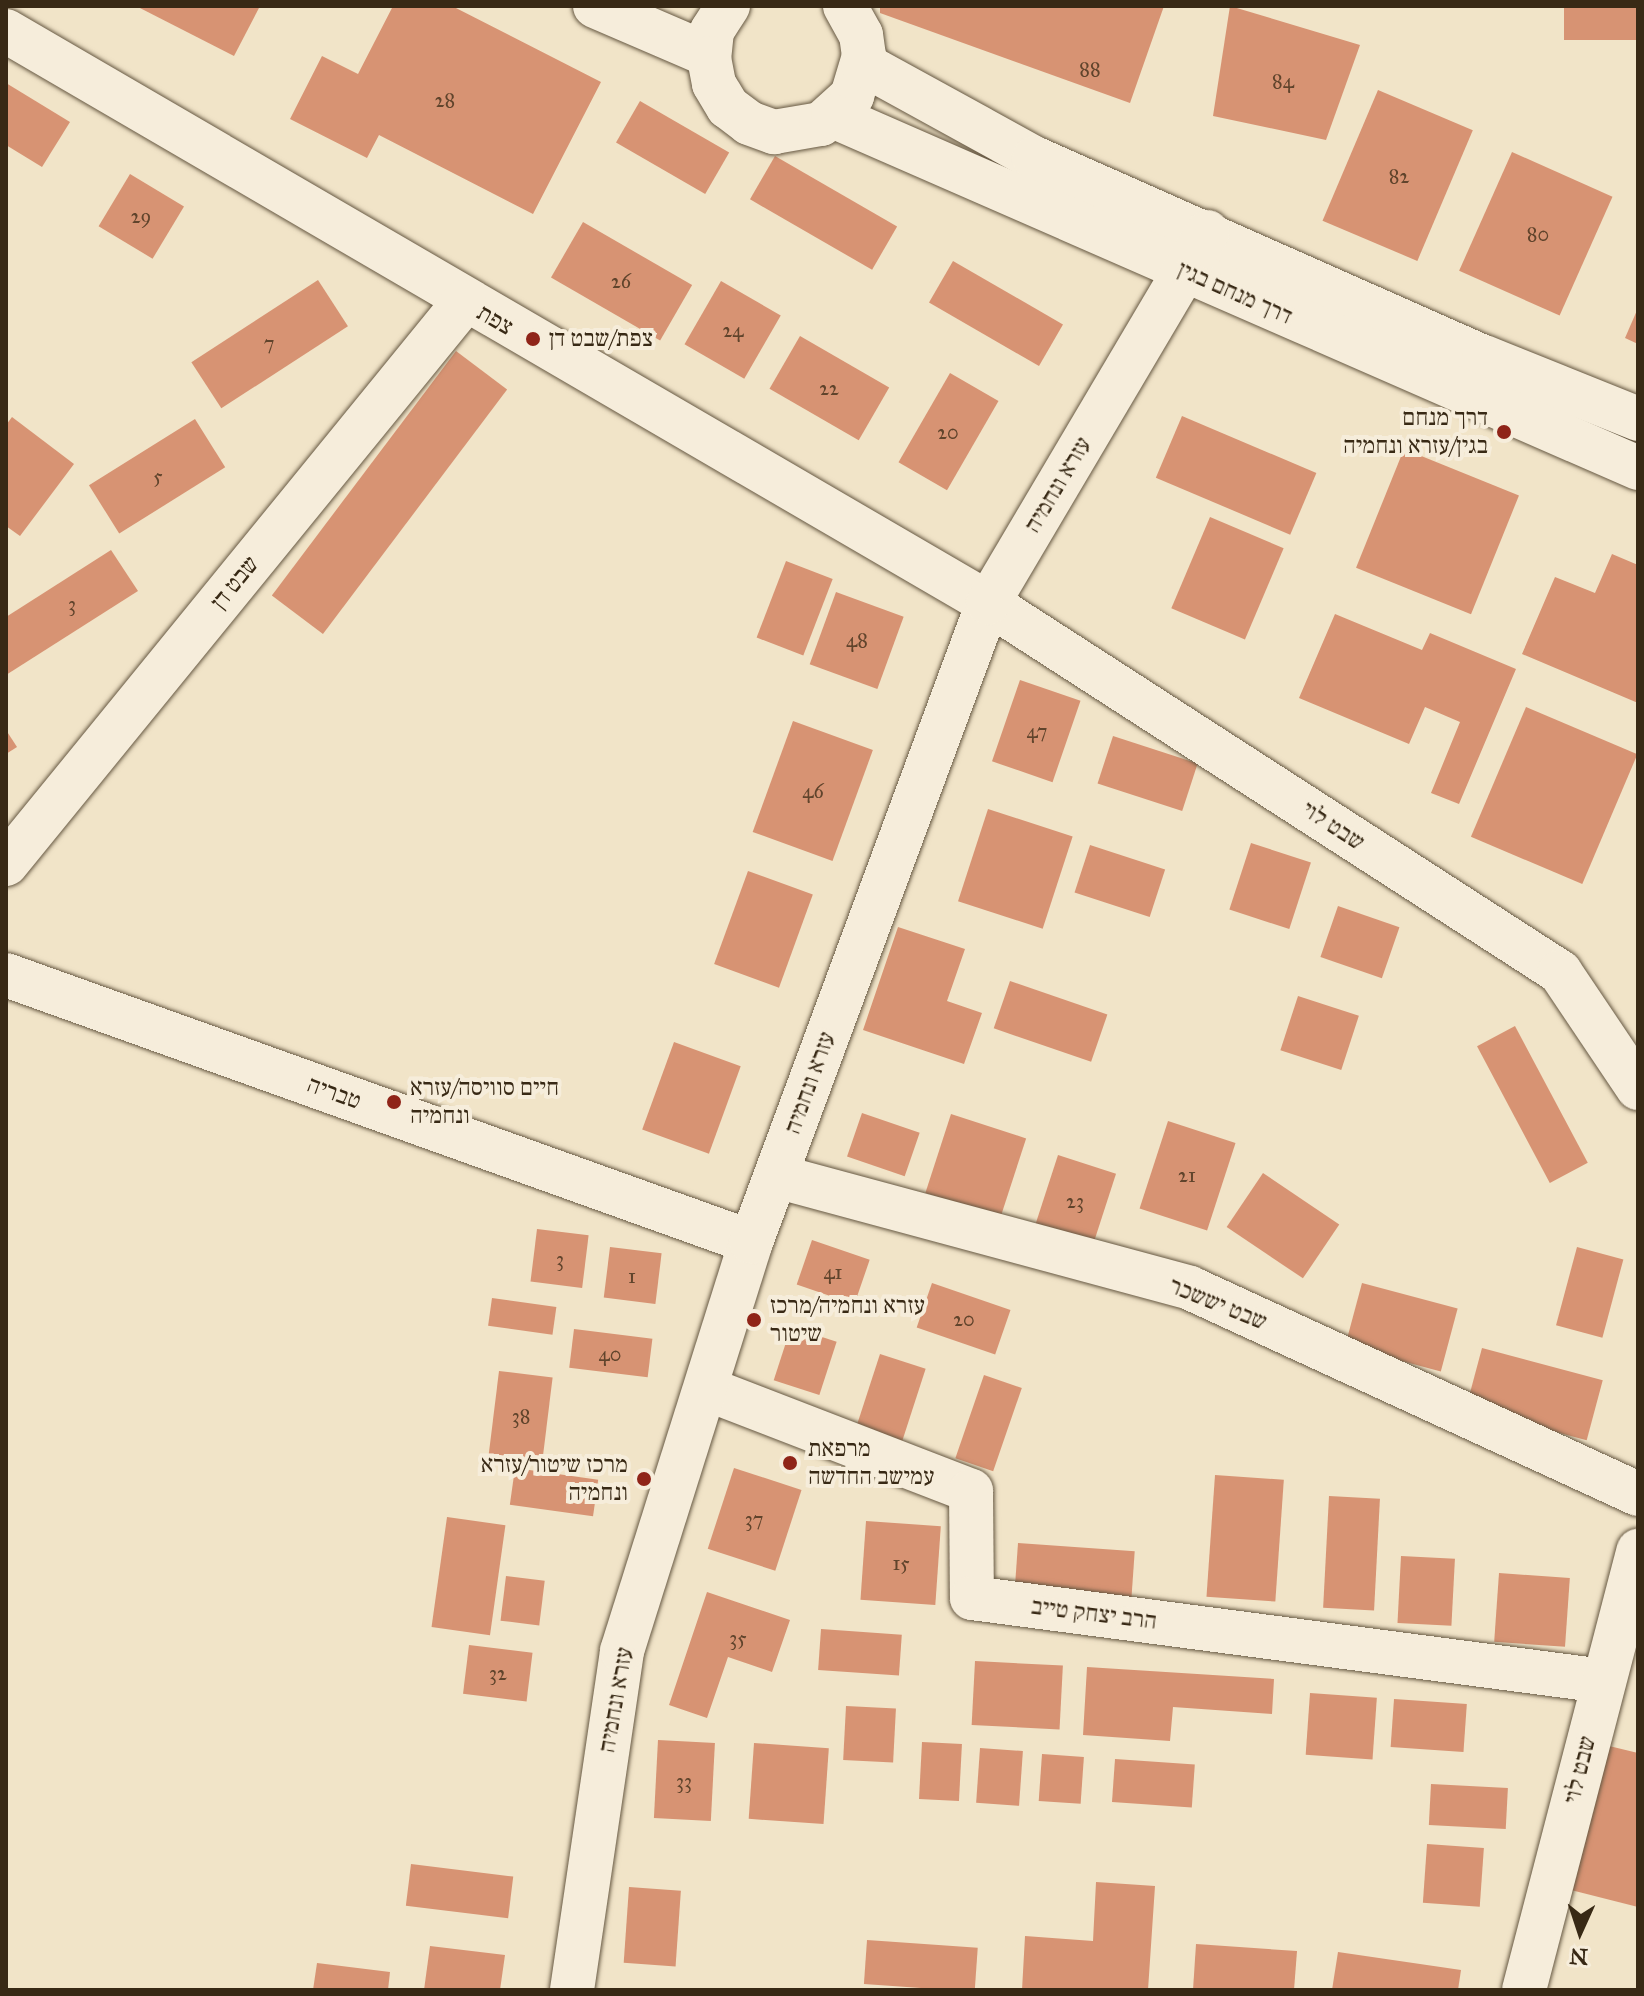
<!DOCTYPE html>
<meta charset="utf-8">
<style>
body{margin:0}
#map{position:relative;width:1644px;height:1996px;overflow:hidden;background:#f1e4c8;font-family:"IM FELL Great Primer","Frank Ruhl Libre",serif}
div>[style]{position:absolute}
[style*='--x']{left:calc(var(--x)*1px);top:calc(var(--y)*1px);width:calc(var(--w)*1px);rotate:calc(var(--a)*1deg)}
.building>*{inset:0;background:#d79373;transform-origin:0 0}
.roads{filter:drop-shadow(0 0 2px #665842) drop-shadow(0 0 2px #665842)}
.minor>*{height:44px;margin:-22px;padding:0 22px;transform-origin:22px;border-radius:22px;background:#f6eddb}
.dots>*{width:22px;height:22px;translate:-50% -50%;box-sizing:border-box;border:4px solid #f6eddb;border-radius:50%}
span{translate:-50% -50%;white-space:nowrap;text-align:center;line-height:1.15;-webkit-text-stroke:8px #f6eddb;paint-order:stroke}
.number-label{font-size:20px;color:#60442c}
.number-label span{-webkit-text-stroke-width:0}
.street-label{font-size:24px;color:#382915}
.poi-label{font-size:24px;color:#382915}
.left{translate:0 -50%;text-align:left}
.right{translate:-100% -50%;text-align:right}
.frame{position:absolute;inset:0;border:8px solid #382915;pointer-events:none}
.north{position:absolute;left:1540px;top:1892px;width:80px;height:80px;-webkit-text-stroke:6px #f6eddb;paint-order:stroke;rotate:183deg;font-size:22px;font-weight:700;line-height:32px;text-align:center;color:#382915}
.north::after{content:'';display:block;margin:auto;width:28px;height:36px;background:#382915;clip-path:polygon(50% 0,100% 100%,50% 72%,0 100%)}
</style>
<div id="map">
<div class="building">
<div style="clip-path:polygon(136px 6px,260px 6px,234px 56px)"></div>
<div style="clip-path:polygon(393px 6px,452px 6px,601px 82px,533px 214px,379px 135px,367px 158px,290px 119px,322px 56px,358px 74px)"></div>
<div style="clip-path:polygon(880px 6px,1164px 6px,1130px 103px,880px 13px)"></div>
<div style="clip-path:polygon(1230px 6px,1360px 45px,1326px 140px,1213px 116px)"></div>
<div style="left:1564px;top:6px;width:74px;height:34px"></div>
<div style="clip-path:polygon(6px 83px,70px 122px,42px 167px,6px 145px)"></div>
<div style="left:1378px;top:90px;width:103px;height:142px;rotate:23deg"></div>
<div style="left:640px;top:101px;width:103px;height:48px;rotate:30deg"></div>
<div style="left:1512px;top:152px;width:110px;height:130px;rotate:24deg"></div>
<div style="left:775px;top:156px;width:141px;height:50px;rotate:30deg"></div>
<div style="left:130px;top:174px;width:63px;height:61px;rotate:31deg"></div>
<div style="left:583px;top:222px;width:126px;height:64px;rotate:30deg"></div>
<div style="left:953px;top:261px;width:127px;height:48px;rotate:30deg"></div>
<div style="left:318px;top:280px;width:55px;height:151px;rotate:57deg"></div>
<div style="left:721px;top:281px;width:69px;height:73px;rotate:30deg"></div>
<div style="clip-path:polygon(1638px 308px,1638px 344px,1625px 338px)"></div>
<div style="left:800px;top:336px;width:103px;height:61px;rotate:30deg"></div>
<div style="left:456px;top:351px;width:64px;height:306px;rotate:37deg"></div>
<div style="left:950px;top:373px;width:56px;height:103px;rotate:30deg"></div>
<div style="left:1182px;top:416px;width:146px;height:67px;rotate:23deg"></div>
<div style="clip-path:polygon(12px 417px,74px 464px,20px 536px,6px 526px,6px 425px)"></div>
<div style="left:195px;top:419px;width:57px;height:125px;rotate:58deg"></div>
<div style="left:1404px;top:449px;width:124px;height:128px;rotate:22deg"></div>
<div style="left:1210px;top:517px;width:80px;height:99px;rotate:23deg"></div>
<div style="clip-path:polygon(111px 550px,138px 591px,6px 675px,6px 617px)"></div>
<div style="clip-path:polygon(1612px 554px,1638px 565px,1638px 703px,1522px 654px,1555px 577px,1595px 593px)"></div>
<div style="left:786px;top:561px;width:50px;height:82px;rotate:21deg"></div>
<div style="left:836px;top:592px;width:72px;height:77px;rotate:20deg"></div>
<div style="clip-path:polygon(1335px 614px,1422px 650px,1430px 633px,1516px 669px,1459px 804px,1431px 793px,1460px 722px,1425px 707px,1409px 744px,1299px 698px)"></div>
<div style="left:1020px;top:680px;width:64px;height:86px;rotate:19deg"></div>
<div style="left:1526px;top:707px;width:121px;height:141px;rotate:23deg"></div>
<div style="left:793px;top:721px;width:85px;height:118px;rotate:20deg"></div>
<div style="clip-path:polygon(6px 730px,17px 747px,6px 754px)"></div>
<div style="left:1113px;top:736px;width:89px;height:50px;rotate:18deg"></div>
<div style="left:988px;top:809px;width:89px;height:97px;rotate:18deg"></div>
<div style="left:1251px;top:843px;width:63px;height:70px;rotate:18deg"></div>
<div style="left:1090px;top:845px;width:79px;height:50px;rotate:18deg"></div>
<div style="left:748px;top:871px;width:69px;height:99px;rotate:20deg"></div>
<div style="left:1338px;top:906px;width:65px;height:54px;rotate:19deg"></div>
<div style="clip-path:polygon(898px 927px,965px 949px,947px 1001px,982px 1013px,964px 1064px,863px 1030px)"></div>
<div style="left:1010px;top:981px;width:103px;height:50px;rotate:19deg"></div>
<div style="left:1298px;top:996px;width:64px;height:57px;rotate:18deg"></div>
<div style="left:1515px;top:1026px;width:155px;height:43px;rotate:62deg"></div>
<div style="left:674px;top:1042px;width:71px;height:93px;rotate:20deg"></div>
<div style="left:862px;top:1113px;width:61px;height:46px;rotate:19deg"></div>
<div style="left:951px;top:1114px;width:79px;height:83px;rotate:18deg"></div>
<div style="left:1168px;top:1121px;width:71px;height:92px;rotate:18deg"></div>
<div style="left:1058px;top:1155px;width:61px;height:76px;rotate:18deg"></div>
<div style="left:1263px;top:1173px;width:92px;height:65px;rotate:34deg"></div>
<div style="left:537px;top:1229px;width:52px;height:53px;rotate:7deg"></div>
<div style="left:812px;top:1240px;width:61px;height:47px;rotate:19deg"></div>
<div style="left:610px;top:1247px;width:52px;height:51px;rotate:7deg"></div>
<div style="left:1577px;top:1247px;width:48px;height:81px;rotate:15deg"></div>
<div style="left:932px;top:1283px;width:83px;height:47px;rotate:19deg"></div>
<div style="left:1362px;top:1283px;width:99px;height:65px;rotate:15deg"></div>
<div style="left:492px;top:1298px;width:65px;height:28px;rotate:8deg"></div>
<div style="left:791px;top:1327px;width:48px;height:56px;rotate:18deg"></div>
<div style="left:574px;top:1329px;width:79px;height:39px;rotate:7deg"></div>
<div style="left:1482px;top:1348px;width:125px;height:62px;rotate:15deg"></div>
<div style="left:880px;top:1354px;width:48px;height:90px;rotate:18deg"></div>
<div style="left:499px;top:1371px;width:54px;height:84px;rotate:7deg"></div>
<div style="left:984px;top:1375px;width:40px;height:88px;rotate:19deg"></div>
<div style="left:515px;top:1468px;width:84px;height:37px;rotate:8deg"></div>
<div style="left:734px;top:1468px;width:71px;height:85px;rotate:18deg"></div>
<div style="left:1215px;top:1475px;width:69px;height:122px;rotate:4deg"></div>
<div style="left:1329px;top:1496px;width:51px;height:112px;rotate:3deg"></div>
<div style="left:447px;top:1517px;width:59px;height:111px;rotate:8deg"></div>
<div style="left:866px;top:1521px;width:75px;height:79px;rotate:4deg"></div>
<div style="left:1018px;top:1543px;width:117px;height:47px;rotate:4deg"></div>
<div style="left:1401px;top:1556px;width:54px;height:67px;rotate:3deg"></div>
<div style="left:1499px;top:1573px;width:71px;height:69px;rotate:4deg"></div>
<div style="left:506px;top:1576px;width:39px;height:45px;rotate:7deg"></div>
<div style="clip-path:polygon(707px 1592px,790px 1620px,772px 1672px,728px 1657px,707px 1718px,669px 1705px)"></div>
<div style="left:821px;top:1629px;width:81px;height:41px;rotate:4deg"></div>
<div style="left:469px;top:1645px;width:64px;height:49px;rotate:7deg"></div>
<div style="left:975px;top:1661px;width:88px;height:64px;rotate:3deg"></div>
<div style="clip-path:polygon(1087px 1667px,1274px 1679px,1272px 1714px,1173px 1707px,1170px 1741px,1083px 1735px)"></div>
<div style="left:1310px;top:1693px;width:67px;height:62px;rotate:4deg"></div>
<div style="left:1394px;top:1699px;width:73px;height:48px;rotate:4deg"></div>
<div style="left:846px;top:1706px;width:50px;height:54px;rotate:3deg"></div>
<div style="left:658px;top:1740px;width:57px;height:78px;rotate:3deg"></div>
<div style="left:922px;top:1742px;width:40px;height:57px;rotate:3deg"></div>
<div style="left:754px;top:1743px;width:75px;height:76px;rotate:4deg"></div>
<div style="clip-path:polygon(1605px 1745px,1638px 1753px,1638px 1907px,1567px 1889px)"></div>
<div style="left:980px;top:1748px;width:43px;height:55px;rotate:4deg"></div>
<div style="left:1042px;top:1754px;width:42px;height:47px;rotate:4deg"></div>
<div style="left:1115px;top:1759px;width:80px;height:43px;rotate:4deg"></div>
<div style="left:1431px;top:1784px;width:77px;height:41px;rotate:3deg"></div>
<div style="left:1427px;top:1844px;width:57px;height:59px;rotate:4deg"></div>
<div style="left:411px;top:1864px;width:103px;height:42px;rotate:7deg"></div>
<div style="clip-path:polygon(1096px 1882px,1155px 1886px,1148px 1990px,1022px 1990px,1025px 1936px,1093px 1941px)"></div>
<div style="left:629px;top:1887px;width:52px;height:76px;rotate:4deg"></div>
<div style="left:867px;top:1940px;width:111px;height:44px;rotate:4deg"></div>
<div style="clip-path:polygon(1196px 1944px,1297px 1951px,1294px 1990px,1193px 1990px)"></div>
<div style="clip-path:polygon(430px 1946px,505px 1955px,500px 1990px,424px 1990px)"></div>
<div style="clip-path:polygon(1338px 1952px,1461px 1970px,1458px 1990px,1332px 1990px)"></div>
<div style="clip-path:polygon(317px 1963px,390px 1972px,388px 1990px,313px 1990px)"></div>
</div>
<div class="roads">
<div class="minor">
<div style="--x:595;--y:6;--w:124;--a:23.3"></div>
<div style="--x:728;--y:6;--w:30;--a:123"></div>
<div style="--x:712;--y:31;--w:27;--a:96"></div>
<div style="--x:709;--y:58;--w:26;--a:79"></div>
<div style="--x:714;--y:84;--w:27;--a:59"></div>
<div style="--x:728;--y:107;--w:26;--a:37"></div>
<div style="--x:749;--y:123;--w:27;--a:20"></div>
<div style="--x:774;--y:132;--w:48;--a:-9.7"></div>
<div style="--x:821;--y:124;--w:42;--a:-42.1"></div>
<div style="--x:852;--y:96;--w:42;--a:-73.3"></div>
<div style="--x:864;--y:56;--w:21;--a:-98"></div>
<div style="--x:861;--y:35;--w:33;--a:-119"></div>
<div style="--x:6;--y:31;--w:1136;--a:30.22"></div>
<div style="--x:988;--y:603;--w:681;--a:32.83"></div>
<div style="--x:1560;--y:972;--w:140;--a:56.1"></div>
<div style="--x:863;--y:64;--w:195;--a:28.8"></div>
<div style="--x:1034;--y:158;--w:492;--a:23.9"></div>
<div style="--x:1484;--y:357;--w:166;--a:21.9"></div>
<div style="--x:833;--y:116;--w:879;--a:23.62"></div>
<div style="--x:6;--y:864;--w:725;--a:-50.82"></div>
<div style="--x:6;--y:975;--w:791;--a:19.72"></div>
<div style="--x:776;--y:1176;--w:429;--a:15.1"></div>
<div style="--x:1190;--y:1288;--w:493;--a:24.7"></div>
<div style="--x:707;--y:1389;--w:283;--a:21.1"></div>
<div style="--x:971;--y:1491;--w:107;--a:89.5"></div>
<div style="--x:972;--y:1598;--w:636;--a:7.49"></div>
<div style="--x:572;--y:1990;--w:343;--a:-81.6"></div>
<div style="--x:622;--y:1651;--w:429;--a:-72.5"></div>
<div style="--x:751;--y:1242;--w:682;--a:-69.65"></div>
<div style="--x:988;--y:603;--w:431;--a:-59.4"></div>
<div style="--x:1524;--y:1990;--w:454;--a:-75.4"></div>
</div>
</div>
<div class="dots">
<div style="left:533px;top:339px;background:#8f2418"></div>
<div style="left:1504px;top:432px;background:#8f2418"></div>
<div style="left:394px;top:1102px;background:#8f2418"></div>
<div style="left:754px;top:1320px;background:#8f2418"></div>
<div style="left:790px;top:1463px;background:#8f2418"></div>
<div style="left:644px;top:1479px;background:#8f2418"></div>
</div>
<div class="number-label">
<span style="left:1090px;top:69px">88</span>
<span style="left:1283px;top:81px">84</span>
<span style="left:445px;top:100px">28</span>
<span style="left:1399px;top:176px">82</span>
<span style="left:141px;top:216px">29</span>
<span style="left:1538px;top:234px">80</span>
<span style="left:621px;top:281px">26</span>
<span style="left:733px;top:330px">24</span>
<span style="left:269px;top:343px">7</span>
<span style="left:829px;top:388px">22</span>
<span style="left:948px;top:432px">20</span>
<span style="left:158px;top:476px">5</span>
<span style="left:72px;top:604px">3</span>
<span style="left:857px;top:640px">48</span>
<span style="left:1037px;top:731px">47</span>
<span style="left:813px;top:791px">46</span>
<span style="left:1187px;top:1175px">21</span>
<span style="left:1075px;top:1201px">23</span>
<span style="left:560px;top:1259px">3</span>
<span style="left:833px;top:1272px">41</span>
<span style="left:632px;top:1276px">1</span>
<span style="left:964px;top:1319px">20</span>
<span style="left:610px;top:1354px">40</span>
<span style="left:521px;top:1416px">38</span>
<span style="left:754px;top:1519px">37</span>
<span style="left:901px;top:1563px">15</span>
<span style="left:738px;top:1638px">35</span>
<span style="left:498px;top:1673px">32</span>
<span style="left:684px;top:1781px">33</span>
</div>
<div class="street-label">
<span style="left:1235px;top:293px;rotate:24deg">דרך מנחם בגין</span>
<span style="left:495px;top:320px;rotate:30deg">צפת</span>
<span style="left:1058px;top:485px;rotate:-59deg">עזרא ונחמיה</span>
<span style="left:235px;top:583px;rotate:-51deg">שבט דן</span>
<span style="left:1333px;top:826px;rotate:33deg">שבט לוי</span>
<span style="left:810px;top:1083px;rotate:-70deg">עזרא ונחמיה</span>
<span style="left:334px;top:1093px;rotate:20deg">טבריה</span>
<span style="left:1218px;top:1304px;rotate:22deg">שבט יששכר</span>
<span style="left:1094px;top:1614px;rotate:7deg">הרב יצחק טייב</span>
<span style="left:616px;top:1700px;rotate:-80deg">עזרא ונחמיה</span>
<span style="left:1580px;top:1770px;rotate:-76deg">שבט לוי</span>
</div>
<div class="poi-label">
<span class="left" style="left:549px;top:339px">צפת/שבט דן</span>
<span class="right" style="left:1488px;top:432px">דרך מנחם<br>בגין/עזרא ונחמיה</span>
<span class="left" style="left:410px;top:1102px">חיים סוויסה/עזרא<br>ונחמיה</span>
<span class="left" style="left:770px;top:1320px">עזרא ונחמיה/מרכז<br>שיטור</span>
<span class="left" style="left:808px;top:1463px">מרפאת<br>עמישב החדשה</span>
<span class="right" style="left:628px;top:1479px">מרכז שיטור/עזרא<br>ונחמיה</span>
</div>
<div class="frame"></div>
<div class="north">N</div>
</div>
